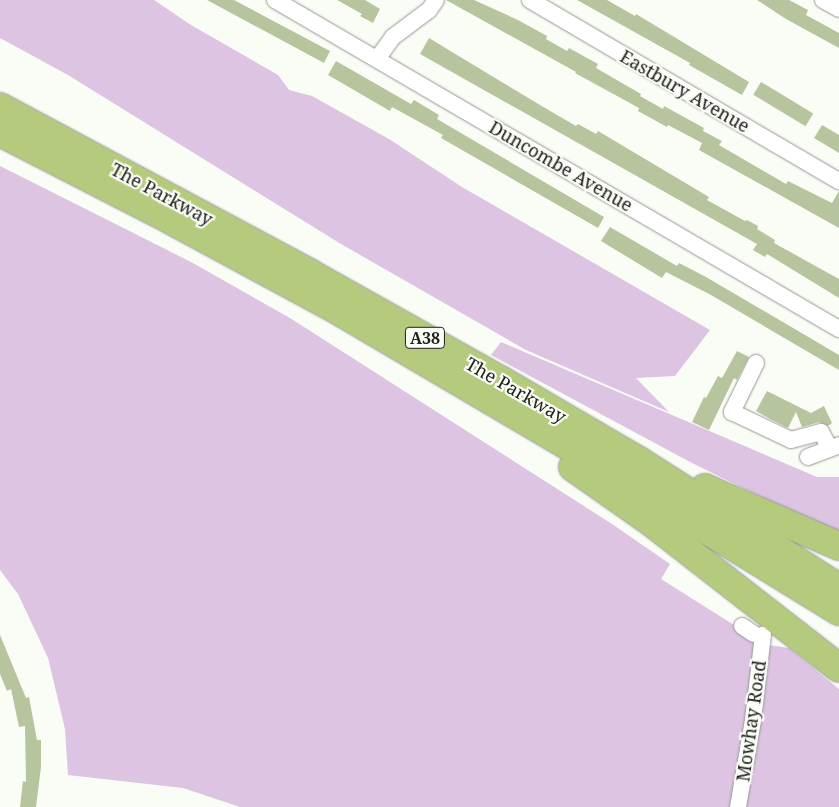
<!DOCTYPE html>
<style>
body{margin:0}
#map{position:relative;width:839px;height:807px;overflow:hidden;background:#fafcf6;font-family:"Noto Serif",serif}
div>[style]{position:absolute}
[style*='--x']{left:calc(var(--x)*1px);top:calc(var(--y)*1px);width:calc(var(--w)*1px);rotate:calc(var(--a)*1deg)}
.green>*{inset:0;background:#dcc4e2}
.building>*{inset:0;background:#b7c59e;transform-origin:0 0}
.roads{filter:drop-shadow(0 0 1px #959792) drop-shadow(0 0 1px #959792)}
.minor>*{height:16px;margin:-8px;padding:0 8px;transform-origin:8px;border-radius:8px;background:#fff}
.trunk>*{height:28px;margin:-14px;padding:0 14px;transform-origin:14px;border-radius:14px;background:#b4cb7e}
span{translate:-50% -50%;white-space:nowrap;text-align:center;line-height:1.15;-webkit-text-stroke:4.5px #fafcf6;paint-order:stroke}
.shield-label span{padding:1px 4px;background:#fafcf6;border:1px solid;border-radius:4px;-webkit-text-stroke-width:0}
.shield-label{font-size:16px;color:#21211f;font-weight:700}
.street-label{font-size:18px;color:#21211f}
</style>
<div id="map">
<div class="green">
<div style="clip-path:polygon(0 0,154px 0,191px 25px,278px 75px,289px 90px,312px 96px,389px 139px,462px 187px,710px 330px,675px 376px,636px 378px,669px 412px,526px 350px,341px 244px,68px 75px,0 38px)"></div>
<div style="clip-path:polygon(0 166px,191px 262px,290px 318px,612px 524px,670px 564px,661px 579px,753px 637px,755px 643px,789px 648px,839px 689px,839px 807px,240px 807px,183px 788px,68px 775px,65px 729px,48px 658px,18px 594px,0 570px)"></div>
<div style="clip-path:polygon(501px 342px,817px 477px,839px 477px,839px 535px,692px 463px,491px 355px)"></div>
</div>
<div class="building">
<div style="clip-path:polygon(207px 0,234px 0,330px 51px,324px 63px)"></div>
<div style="clip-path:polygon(337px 0,365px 0,380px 9px,373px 23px,360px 16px,362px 14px)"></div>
<div style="clip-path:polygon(446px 0,474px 0,518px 20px,547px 36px,546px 39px,567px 51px,569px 48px,598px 64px,596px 68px,641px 94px,640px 96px,663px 109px,664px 106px,704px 128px,703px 131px,722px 141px,719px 145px,786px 184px,788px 181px,832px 203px,839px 191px,839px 228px,699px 150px,702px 143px,668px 125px,667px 127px,638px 111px,639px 108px,575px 73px,576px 72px)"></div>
<div style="clip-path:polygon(577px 0,607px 0,635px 16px,636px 14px,749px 82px,742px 95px,689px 65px,690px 63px)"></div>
<div style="clip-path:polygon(757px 0,789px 0,808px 10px,806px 15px,839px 33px,839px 48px,786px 19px)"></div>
<div style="clip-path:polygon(429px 38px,540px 105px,576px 126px,578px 124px,596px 134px,598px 131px,709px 197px,707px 200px,745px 221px,747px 220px,758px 226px,757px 229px,775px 240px,774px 243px,839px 279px,839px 298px,767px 254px,765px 257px,753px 250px,757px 244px,420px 54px)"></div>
<div style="clip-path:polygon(336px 61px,411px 104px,414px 100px,439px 115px,437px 119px,604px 217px,598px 228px,441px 138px,443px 135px,392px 107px,390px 111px,328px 75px)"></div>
<div style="left:761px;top:82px;width:61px;height:15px;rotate:31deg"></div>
<div style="clip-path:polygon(822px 125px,839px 135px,839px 153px,814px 138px)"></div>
<div style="clip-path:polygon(610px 227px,677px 266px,679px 263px,706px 277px,839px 355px,839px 370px,711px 295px,666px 272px,662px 278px,601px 241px)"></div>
<div style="clip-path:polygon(737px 351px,749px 357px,737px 380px,734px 378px,709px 430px,692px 422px,704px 397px,706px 398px,718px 376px,722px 378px)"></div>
<div style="clip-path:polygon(767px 391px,811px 413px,824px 406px,832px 423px,828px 426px,819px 422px,802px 427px,796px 412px,788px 428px,772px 420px,756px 411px)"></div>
<div style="clip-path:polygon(0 635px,26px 698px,29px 697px,37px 740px,41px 740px,41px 767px,36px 807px,20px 807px,23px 781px,26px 782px,25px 726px,19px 727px,11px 689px,7px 691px,0 674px)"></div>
</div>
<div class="roads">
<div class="minor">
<div style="--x:275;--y:0;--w:653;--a:30.26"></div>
<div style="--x:530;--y:0;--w:358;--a:30.4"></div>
<div style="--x:823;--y:0;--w:18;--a:29"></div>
<div style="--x:377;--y:59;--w:27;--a:-54"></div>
<div style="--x:393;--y:37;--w:45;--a:-36.9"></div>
<div style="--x:429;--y:10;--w:12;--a:-55"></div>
<div style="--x:756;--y:363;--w:55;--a:116.1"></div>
<div style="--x:732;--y:412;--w:65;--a:25.4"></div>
<div style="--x:791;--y:440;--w:31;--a:-15"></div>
<div style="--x:821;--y:432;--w:19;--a:62"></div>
<div style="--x:808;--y:457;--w:33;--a:-21"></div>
<div style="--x:742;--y:626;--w:14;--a:34"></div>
<div style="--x:738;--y:807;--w:88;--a:-80.2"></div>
<div style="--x:753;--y:720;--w:86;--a:-83.3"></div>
</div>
<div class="trunk">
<div style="--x:0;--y:107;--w:353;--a:28.2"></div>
<div style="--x:311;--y:274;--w:219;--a:29.3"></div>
<div style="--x:502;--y:381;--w:159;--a:30.3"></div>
<div style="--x:639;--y:461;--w:237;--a:32.4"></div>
<div style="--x:0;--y:132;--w:195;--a:27.2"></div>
<div style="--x:173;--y:221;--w:191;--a:28.4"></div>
<div style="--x:341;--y:312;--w:325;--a:30.5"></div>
<div style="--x:621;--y:477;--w:256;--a:31.6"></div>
<div style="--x:573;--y:467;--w:94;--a:35"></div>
<div style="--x:650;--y:521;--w:239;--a:37.9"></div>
<div style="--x:705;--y:488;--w:146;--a:23.4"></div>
</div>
</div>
<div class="shield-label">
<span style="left:425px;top:338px">A38</span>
</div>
<div class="street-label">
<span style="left:685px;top:91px;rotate:30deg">Eastbury Avenue</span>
<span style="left:561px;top:166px;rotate:30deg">Duncombe Avenue</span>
<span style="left:162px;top:194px;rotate:28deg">The Parkway</span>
<span style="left:516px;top:390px;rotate:30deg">The Parkway</span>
<span style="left:751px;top:721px;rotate:-82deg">Mowhay Road</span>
</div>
</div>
